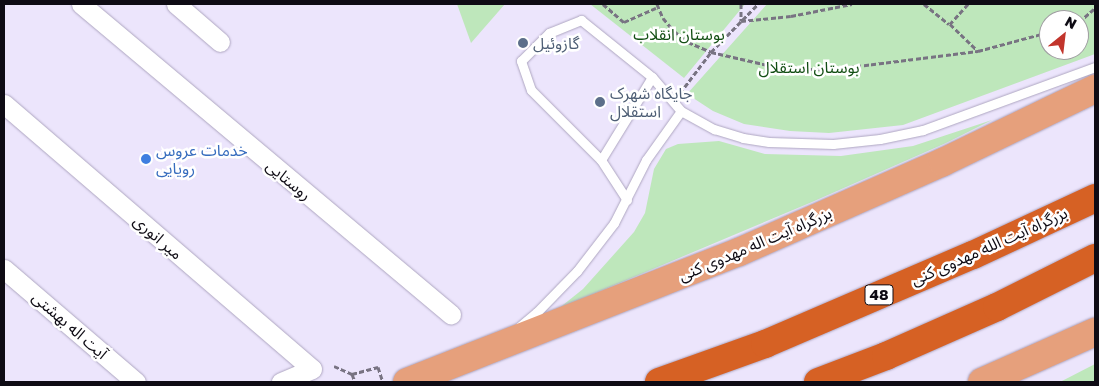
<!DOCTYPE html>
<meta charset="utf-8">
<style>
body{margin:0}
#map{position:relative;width:1099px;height:386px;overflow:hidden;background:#ece5fc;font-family:"Golos Text","Noto Sans Arabic",sans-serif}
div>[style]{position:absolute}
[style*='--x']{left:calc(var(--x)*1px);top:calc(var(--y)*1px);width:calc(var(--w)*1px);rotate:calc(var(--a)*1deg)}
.green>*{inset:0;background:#bee7bb}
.path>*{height:3px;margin-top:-1.5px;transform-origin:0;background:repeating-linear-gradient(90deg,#787382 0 5px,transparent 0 7.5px)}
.roads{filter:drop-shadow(0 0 1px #aea6c1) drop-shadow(0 0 1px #aea6c1)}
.lane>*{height:9px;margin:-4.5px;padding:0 4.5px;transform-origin:4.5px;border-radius:4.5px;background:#fff}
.street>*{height:19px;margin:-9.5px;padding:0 9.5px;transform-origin:9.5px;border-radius:9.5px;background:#fff}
.primary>*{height:28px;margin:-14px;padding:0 14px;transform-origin:14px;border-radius:14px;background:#e6a07c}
.highway>*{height:28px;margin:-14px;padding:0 14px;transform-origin:14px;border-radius:14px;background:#d66124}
.dots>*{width:14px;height:14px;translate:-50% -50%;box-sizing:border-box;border:2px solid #fff;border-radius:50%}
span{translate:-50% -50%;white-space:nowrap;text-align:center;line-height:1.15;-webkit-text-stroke:5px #fff;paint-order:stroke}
.shield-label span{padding:1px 4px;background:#fff;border:1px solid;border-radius:4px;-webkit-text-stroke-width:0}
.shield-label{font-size:15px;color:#0e0b14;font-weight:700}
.park-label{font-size:16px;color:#124e13}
.service-label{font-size:16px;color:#4e5e75}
.left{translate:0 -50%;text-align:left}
.shop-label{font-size:16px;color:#366cbe}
.street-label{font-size:16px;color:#0e0b14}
.frame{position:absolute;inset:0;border:5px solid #0e0b14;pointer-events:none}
.north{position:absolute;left:1039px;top:10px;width:50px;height:50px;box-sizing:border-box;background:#fff;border:1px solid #9f9da1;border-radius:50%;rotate:29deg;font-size:14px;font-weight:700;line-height:20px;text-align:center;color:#0e0b14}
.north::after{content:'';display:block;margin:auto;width:18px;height:22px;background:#c2352c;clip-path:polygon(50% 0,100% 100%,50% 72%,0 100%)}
</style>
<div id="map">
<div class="green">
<div style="clip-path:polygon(457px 4px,505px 4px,471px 43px)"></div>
<div style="clip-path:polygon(590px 4px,745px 4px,684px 78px)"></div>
<div style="clip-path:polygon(evenodd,767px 4px,1095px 4px,1095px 54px,903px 125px,829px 133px,790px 131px,744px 124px,713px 111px,687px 94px,767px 4px,1049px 20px,1079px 20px,1079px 50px,1049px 50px,1049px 20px)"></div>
<div style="clip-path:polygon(992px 120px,946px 143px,812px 202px,558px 309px,583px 289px,634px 232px,645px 213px,654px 169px,666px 149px,678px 144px,719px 141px,765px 154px,841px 156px,913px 146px)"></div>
<div style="clip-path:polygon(1095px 364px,1095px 382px,1060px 382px)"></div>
</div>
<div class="path">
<div style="--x:603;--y:4;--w:28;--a:41"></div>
<div style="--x:624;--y:22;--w:35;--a:-24"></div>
<div style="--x:657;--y:4;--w:15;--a:67"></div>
<div style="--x:663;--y:18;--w:17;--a:50"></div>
<div style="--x:674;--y:31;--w:18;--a:38"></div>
<div style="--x:688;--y:42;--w:25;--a:23"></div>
<div style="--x:711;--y:52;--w:76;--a:12.9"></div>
<div style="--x:785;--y:69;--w:49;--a:0"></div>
<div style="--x:834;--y:69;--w:145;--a:-7.1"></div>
<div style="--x:978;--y:51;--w:73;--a:-15"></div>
<div style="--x:741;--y:4;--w:17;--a:90"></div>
<div style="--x:741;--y:21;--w:50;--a:-5.7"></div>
<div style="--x:791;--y:16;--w:62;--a:-11.1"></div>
<div style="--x:924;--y:4;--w:32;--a:39"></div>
<div style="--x:968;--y:4;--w:27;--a:132"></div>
<div style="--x:950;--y:24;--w:39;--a:44"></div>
<div style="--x:1079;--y:22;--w:21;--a:-41"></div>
<div style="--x:680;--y:93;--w:51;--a:-52.9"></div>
<div style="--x:711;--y:52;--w:67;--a:-45.6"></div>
<div style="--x:334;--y:366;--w:20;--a:24"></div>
<div style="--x:352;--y:374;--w:27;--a:-15"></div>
<div style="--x:378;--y:367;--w:16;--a:72"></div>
<div style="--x:352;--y:374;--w:9;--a:69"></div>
</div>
<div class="roads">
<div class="lane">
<div style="--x:601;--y:160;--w:97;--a:-58.4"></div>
<div style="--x:627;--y:200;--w:48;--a:-123"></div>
<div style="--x:601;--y:160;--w:99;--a:-135"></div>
<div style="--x:531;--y:90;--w:31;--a:-109"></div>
<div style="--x:521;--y:61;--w:40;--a:-45"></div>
<div style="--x:549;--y:33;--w:35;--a:-22"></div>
<div style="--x:581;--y:20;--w:91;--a:38.8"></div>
<div style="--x:652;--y:77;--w:45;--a:49.5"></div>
<div style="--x:519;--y:327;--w:23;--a:-40"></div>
<div style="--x:537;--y:312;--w:57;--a:-45.7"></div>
<div style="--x:577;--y:271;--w:61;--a:-52.4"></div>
<div style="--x:614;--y:223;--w:71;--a:-63.1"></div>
<div style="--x:646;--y:160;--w:60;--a:-54.5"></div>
<div style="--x:681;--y:111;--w:38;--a:29"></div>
<div style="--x:714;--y:129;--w:30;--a:17"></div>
<div style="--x:743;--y:138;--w:26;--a:9"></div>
<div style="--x:769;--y:142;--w:64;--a:1.8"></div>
<div style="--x:833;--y:144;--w:47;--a:-6.1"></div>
<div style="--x:880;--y:139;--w:44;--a:-11.8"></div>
<div style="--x:923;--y:130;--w:183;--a:-20.1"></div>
</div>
<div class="street">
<div style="--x:81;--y:4;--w:483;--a:40"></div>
<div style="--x:176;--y:4;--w:58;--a:40.8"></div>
<div style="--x:4;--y:104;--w:406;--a:40.7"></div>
<div style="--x:312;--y:369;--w:34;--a:157"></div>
<div style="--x:4;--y:269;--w:174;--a:40.6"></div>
</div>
<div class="primary">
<div style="--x:407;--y:382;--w:357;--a:-21.4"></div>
<div style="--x:739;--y:252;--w:223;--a:-23.8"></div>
<div style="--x:943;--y:162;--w:169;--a:-25.7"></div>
<div style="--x:982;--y:382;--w:124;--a:-23.9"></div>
</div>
<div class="highway">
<div style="--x:659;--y:382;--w:113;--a:-19.7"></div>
<div style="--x:765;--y:344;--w:226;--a:-23.2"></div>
<div style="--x:973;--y:255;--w:135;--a:-25"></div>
<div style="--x:818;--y:382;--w:73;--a:-20.9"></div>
<div style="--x:886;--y:356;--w:121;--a:-23.8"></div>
<div style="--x:997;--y:307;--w:110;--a:-26.6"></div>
</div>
</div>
<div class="dots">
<div style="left:523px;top:43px;background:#5c6f8a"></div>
<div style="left:600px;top:102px;background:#5c6f8a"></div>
<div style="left:146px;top:159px;background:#3f7fe0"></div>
</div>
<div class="shield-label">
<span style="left:879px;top:295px">48</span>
</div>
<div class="park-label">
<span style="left:679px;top:34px">بوستان انقلاب</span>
<span style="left:809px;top:67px">بوستان استقلال</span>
</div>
<div class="service-label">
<span class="left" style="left:533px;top:43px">گازوئیل</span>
<span class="left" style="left:610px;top:102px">جایگاه شهرک<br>استقلال</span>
</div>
<div class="shop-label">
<span class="left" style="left:156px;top:159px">خدمات عروس<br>رویایی</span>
</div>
<div class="street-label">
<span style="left:289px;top:180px;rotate:40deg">روستایی</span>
<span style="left:158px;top:237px;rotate:41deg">میر انوری</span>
<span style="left:755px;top:244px;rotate:-23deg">بزرگراه آیت اله مهدوی کنی</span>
<span style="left:989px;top:246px;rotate:-24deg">بزرگراه آیت الله مهدوی کنی</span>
<span style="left:70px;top:325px;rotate:41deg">آیت اله بهشتی</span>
</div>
<div class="frame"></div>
<div class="north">N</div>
</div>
